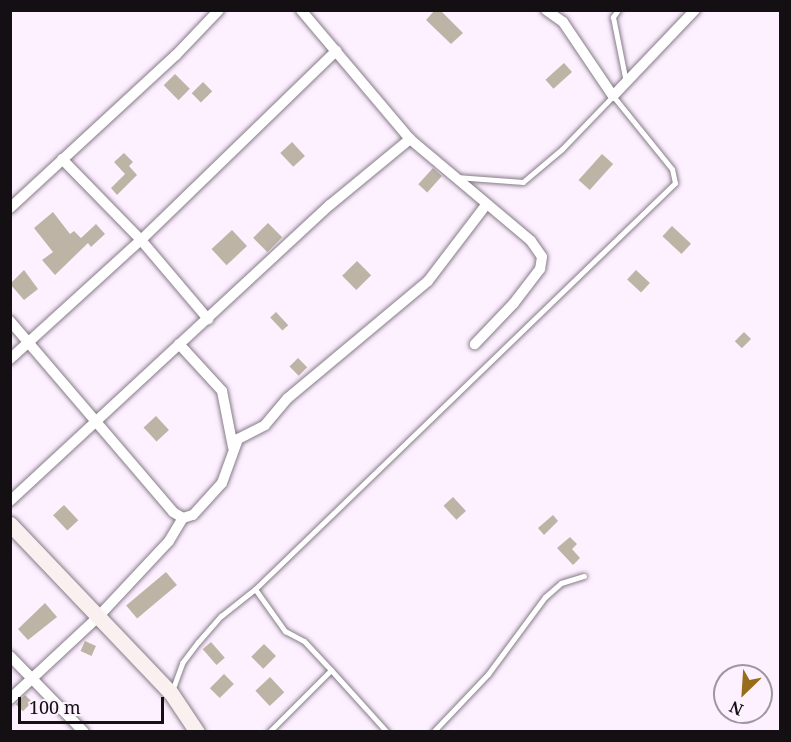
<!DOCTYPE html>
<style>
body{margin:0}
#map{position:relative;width:791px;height:742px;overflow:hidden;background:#fdf0ff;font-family:"Noto Serif",serif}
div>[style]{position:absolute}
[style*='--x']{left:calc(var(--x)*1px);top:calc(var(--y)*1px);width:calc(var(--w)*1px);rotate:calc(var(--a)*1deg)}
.building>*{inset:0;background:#beb4a5;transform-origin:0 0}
.roads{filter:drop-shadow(0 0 2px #867b88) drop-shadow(0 0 2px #867b88)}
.lane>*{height:5px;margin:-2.5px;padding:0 2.5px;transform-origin:2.5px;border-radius:2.5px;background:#fff}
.street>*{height:10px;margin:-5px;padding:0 5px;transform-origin:5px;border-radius:5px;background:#fff}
.secondary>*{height:15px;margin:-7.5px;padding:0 7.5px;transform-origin:7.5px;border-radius:7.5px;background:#f9f0ef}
span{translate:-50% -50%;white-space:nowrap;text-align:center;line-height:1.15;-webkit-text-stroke:6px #fdf0ff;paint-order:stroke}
.frame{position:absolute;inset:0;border:12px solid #130f13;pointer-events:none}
.north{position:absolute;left:713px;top:664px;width:60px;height:60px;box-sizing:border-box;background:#fdf0ff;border:2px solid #9f96a1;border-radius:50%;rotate:205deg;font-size:16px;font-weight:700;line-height:24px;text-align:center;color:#130f13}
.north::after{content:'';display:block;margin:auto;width:21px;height:27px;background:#986c1b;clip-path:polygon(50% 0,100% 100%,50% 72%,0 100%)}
.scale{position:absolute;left:18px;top:697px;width:146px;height:27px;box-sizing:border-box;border:3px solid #130f13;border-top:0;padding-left:8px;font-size:18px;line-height:21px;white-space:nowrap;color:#130f13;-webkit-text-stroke:4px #fdf0ff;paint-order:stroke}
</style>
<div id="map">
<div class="building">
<div style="clip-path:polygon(435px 10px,440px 10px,463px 33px,451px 44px,426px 20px)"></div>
<div style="left:564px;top:63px;width:12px;height:25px;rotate:48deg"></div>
<div style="left:175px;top:74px;width:21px;height:16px;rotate:45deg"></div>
<div style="left:203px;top:82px;width:13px;height:16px;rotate:45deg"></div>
<div style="left:292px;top:142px;width:19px;height:16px;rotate:47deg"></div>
<div style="clip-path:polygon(124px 153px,133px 162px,129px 166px,137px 175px,117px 195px,111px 188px,125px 174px,114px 162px)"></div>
<div style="left:602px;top:154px;width:15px;height:35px;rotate:42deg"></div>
<div style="left:433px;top:168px;width:12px;height:22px;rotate:42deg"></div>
<div style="clip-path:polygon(53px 212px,70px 234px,74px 231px,81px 238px,96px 224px,105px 234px,91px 247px,88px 243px,55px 275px,42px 260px,53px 252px,34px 228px)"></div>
<div style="left:268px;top:223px;width:20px;height:21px;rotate:45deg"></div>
<div style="left:672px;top:226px;width:26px;height:14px;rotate:43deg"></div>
<div style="left:232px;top:230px;width:22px;height:28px;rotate:47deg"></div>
<div style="left:357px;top:261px;width:20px;height:21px;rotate:45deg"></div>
<div style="clip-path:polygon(24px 270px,38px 289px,24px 300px,10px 284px)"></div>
<div style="left:636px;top:270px;width:19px;height:13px;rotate:43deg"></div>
<div style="left:276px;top:312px;width:18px;height:8px;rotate:47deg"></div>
<div style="left:744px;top:332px;width:10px;height:13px;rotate:45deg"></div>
<div style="left:298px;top:358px;width:13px;height:12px;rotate:45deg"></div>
<div style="left:156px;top:416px;width:19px;height:17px;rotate:47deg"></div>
<div style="left:453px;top:497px;width:19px;height:13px;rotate:47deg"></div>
<div style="left:64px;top:505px;width:21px;height:15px;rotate:47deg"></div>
<div style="clip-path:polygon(553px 515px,558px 521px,544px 535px,538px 528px)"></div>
<div style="clip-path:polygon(570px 537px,577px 544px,572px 549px,580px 558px,573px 565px,557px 548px)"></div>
<div style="left:166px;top:572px;width:17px;height:52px;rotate:50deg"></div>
<div style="clip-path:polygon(45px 603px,57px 617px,28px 640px,18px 629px)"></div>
<div style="left:85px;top:641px;width:12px;height:11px;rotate:24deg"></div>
<div style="left:211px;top:642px;width:21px;height:11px;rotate:49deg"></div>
<div style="left:264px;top:644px;width:17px;height:18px;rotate:45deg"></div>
<div style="left:224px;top:674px;width:14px;height:20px;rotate:45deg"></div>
<div style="left:270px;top:677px;width:21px;height:20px;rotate:47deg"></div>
<div style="left:25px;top:695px;width:10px;height:13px;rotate:45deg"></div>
</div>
<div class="roads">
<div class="lane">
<div style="--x:618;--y:10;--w:9;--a:126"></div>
<div style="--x:613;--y:17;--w:66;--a:78.7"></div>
<div style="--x:255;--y:589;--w:584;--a:-44.03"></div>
<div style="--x:675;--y:183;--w:14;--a:-102"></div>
<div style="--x:672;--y:169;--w:94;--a:-128.9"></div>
<div style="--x:613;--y:96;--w:74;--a:133.9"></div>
<div style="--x:562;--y:149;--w:51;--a:139.8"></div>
<div style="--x:523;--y:182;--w:67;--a:-175.7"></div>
<div style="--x:331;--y:670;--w:84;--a:47.9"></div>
<div style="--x:172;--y:691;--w:30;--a:-70"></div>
<div style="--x:182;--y:663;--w:26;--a:-53"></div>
<div style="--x:198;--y:642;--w:35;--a:-49"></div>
<div style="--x:221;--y:616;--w:43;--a:-38.5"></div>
<div style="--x:255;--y:589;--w:52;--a:54.5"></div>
<div style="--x:285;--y:631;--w:21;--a:28"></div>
<div style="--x:304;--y:641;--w:40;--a:47"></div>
<div style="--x:331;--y:670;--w:88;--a:135"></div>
<div style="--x:433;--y:732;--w:80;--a:-46.5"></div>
<div style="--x:488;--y:674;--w:96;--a:-53.5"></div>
<div style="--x:545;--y:597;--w:21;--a:-41"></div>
<div style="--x:561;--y:583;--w:24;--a:-17"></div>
</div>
<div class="street">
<div style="--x:301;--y:10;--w:169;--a:49.8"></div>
<div style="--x:410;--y:139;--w:158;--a:40.1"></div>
<div style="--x:531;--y:241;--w:19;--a:55"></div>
<div style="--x:542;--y:257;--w:12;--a:99"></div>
<div style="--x:540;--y:269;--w:43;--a:127.4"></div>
<div style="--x:514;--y:303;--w:57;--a:133.6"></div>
<div style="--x:546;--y:10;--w:21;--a:35"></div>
<div style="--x:563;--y:22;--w:89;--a:56"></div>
<div style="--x:613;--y:96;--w:119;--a:-46.4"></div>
<div style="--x:62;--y:159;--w:113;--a:45.7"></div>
<div style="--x:141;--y:240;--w:104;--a:49.7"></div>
<div style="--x:10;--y:208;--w:226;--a:-42.7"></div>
<div style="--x:176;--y:55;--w:62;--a:-46.3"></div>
<div style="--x:10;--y:321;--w:251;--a:49.5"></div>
<div style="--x:173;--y:512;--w:12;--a:31"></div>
<div style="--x:183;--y:518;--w:10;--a:-17"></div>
<div style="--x:193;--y:515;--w:43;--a:-47.8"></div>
<div style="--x:222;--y:483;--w:47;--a:-70"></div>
<div style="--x:238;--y:439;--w:30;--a:-27"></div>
<div style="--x:265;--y:425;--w:35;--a:-50"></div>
<div style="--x:288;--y:398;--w:182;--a:-39.9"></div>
<div style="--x:428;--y:281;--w:96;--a:-52.7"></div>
<div style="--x:179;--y:344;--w:64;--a:47.5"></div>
<div style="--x:222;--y:391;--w:57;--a:78.9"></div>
<div style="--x:10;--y:359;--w:177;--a:-42.3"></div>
<div style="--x:141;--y:240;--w:272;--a:-44.1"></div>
<div style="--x:10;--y:501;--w:436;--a:-42.8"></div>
<div style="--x:330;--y:205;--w:104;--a:-39.5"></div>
<div style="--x:10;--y:656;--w:106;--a:45.8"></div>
<div style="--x:10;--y:699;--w:119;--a:-43"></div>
<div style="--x:97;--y:618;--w:105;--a:-46.9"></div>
<div style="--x:169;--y:541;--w:27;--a:-59"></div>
</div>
<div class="secondary">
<div style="--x:10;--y:524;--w:233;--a:46.4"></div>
<div style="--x:171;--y:693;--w:47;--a:56.3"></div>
</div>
</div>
<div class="frame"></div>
<div class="north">N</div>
<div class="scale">100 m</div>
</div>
